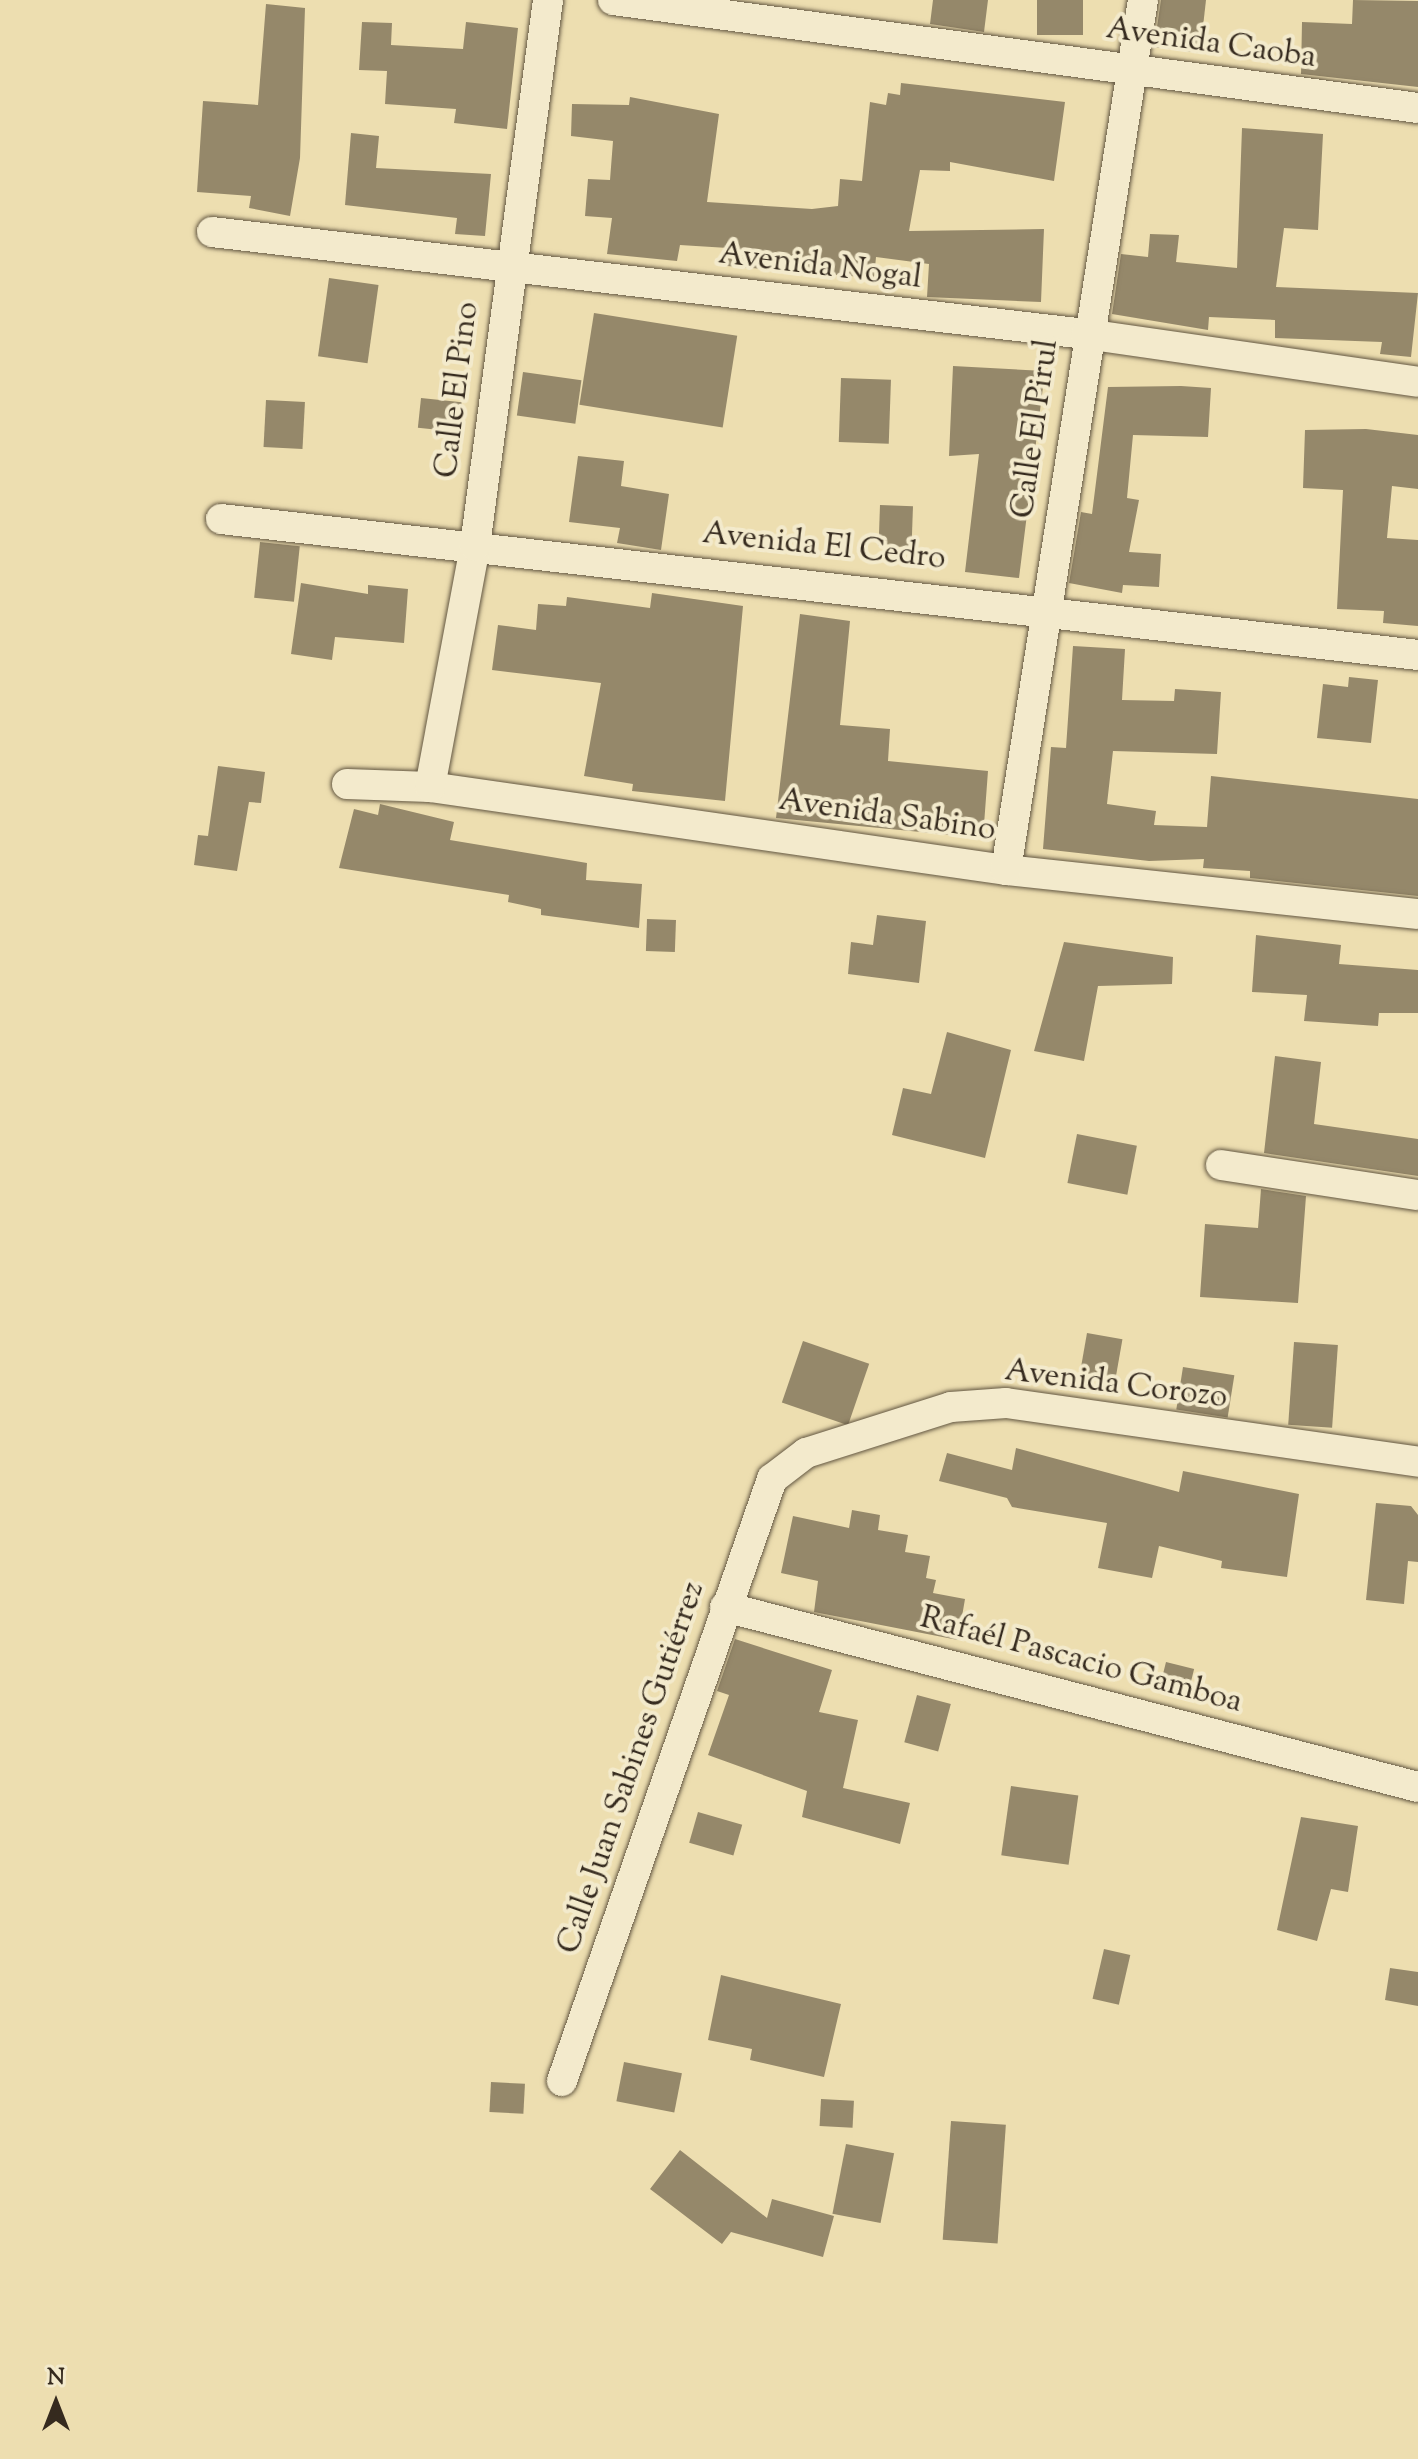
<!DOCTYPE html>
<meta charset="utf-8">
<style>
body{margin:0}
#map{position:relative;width:1418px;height:2459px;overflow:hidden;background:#eddeb0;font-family:"Sorts Mill Goudy",serif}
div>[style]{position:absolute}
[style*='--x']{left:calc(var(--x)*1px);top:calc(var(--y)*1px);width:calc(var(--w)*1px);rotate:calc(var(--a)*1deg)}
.building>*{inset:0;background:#95886a;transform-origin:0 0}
.roads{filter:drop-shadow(0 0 2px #635742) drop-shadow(0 0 2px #635742)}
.minor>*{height:30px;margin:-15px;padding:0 15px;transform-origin:15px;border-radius:15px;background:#f3eacc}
span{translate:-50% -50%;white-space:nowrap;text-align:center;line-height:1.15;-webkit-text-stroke:8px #f3eacc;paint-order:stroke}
.street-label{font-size:32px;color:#352a1e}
.north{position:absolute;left:16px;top:2363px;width:80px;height:80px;-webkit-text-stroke:6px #f3eacc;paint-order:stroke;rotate:0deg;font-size:22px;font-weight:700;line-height:32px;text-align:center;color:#352a1e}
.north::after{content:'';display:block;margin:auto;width:28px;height:36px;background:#352a1e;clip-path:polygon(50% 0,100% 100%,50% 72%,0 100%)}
</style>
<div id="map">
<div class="building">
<div style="clip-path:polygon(933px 0,988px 0,984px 32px,930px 24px)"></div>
<div style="left:1037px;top:0;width:46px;height:35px"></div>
<div style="clip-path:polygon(1161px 0,1206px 0,1200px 53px,1154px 47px)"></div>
<div style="clip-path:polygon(1353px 0,1418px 1px,1418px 87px,1301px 74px,1302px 22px,1352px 24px)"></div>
<div style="clip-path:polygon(266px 4px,305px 8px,300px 158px,290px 216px,249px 208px,251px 196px,197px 192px,203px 101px,258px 105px)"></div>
<div style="clip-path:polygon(362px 22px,392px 23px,391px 45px,463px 49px,466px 22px,518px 28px,507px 129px,454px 123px,456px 109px,385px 104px,387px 71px,359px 70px)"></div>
<div style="clip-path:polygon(901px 83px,1065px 102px,1054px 181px,950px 162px,950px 171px,920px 170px,909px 231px,1044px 229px,1041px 302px,927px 297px,929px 264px,876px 257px,874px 278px,727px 266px,728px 248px,680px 245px,677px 261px,607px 254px,612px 218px,585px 216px,588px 179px,610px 180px,613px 141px,571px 136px,572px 104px,629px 105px,630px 97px,719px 114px,707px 202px,812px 209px,838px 206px,840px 179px,862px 181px,870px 102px,886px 105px,888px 93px,900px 95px)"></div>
<div style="clip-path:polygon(1242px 128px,1323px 134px,1318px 230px,1284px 228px,1276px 287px,1418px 293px,1411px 357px,1380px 354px,1382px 342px,1275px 338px,1275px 320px,1209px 317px,1208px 330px,1112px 314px,1121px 254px,1148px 257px,1150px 234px,1179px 235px,1176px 262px,1237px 268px)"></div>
<div style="clip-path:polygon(351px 133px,379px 136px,376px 168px,491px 174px,485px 236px,455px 234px,457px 218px,345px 205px)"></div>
<div style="left:329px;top:278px;width:50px;height:79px;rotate:8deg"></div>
<div style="left:594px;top:313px;width:145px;height:93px;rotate:9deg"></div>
<div style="clip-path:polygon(953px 366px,1045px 371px,1019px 578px,965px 572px,979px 454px,949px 456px)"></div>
<div style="left:523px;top:372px;width:59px;height:44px;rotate:8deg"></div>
<div style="left:841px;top:378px;width:50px;height:64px;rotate:2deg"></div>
<div style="clip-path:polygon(1181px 386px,1211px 388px,1208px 437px,1133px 435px,1127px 498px,1139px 500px,1129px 552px,1161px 554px,1159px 587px,1123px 585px,1122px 593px,1069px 583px,1081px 512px,1092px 514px,1108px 387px)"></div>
<div style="left:421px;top:398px;width:41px;height:30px;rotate:6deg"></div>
<div style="left:266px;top:400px;width:39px;height:47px;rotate:3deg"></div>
<div style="clip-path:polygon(1366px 429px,1418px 435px,1418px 489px,1392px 486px,1387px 538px,1418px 540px,1418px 626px,1383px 623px,1384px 611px,1337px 609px,1343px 490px,1303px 488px,1305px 430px)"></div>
<div style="clip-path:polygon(578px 456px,624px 461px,621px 486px,669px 494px,661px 550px,617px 543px,620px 528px,569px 522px)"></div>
<div style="left:880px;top:505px;width:33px;height:41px;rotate:2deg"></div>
<div style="left:260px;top:542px;width:40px;height:56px;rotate:6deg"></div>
<div style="clip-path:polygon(301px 583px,368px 594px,368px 585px,408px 589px,404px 643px,335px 637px,332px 660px,291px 654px)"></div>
<div style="clip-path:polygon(652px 593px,743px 606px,725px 801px,632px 791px,633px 784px,584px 776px,601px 683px,492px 670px,498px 625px,536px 630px,538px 604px,566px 606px,567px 597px,650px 608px)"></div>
<div style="clip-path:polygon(800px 614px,850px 621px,840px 725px,890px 729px,888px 761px,988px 771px,983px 838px,776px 818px)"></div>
<div style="clip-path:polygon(1073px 646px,1125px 649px,1122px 700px,1174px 701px,1175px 689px,1221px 692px,1217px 754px,1113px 751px,1107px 804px,1156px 811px,1154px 825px,1207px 827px,1211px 776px,1418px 799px,1418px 896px,1250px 878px,1250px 871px,1203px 868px,1204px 859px,1149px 861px,1043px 849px,1051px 747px,1066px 748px)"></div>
<div style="clip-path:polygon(1349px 677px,1378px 680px,1371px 743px,1317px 738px,1323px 684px,1348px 687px)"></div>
<div style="clip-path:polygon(218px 766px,265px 772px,261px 803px,249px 802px,237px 871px,194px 865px,198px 835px,208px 836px)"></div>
<div style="clip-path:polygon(380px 804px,454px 822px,450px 840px,587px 863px,586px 880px,642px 884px,639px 928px,541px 915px,541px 909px,508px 902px,509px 895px,339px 868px,354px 809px,378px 815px)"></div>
<div style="clip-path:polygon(877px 915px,926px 921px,919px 983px,848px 974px,851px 942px,873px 945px)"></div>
<div style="left:647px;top:919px;width:29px;height:32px;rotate:2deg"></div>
<div style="clip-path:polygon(1256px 935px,1341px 945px,1339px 964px,1418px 970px,1418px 1013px,1379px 1013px,1378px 1026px,1304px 1021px,1307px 995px,1252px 992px)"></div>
<div style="clip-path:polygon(1064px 942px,1173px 957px,1172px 984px,1098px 986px,1084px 1061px,1034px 1051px)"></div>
<div style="clip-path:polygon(947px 1032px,1011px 1050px,985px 1158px,892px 1135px,903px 1088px,931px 1094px)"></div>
<div style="clip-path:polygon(1275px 1056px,1321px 1062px,1314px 1124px,1418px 1139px,1418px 1176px,1264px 1153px)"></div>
<div style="left:1077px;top:1134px;width:61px;height:50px;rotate:11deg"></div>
<div style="clip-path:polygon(1261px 1189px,1306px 1196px,1298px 1303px,1200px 1297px,1205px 1224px,1258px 1228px)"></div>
<div style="left:1087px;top:1333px;width:36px;height:40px;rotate:10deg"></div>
<div style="left:803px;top:1341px;width:70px;height:65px;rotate:19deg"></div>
<div style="left:1294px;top:1342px;width:44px;height:83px;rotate:4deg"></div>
<div style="left:1183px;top:1367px;width:52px;height:43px;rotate:9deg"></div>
<div style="clip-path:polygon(1016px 1448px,1179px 1492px,1183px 1471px,1299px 1494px,1287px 1577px,1221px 1568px,1222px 1561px,1159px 1546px,1152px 1578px,1098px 1568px,1107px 1523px,1012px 1507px,1007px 1498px,939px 1481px,947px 1453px,1012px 1470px)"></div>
<div style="clip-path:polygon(1376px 1503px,1411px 1506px,1418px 1515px,1418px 1562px,1408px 1561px,1404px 1604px,1366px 1600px)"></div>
<div style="clip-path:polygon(852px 1510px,880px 1515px,878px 1530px,908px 1535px,905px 1552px,930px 1556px,926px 1578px,936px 1580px,933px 1593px,965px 1599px,958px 1640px,814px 1612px,818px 1581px,781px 1573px,793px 1516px,849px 1528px)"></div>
<div style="clip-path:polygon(735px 1639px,832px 1670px,819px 1712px,858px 1720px,843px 1788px,910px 1803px,900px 1844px,802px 1817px,807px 1791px,708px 1755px,729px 1695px,717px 1691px)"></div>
<div style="left:1166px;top:1662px;width:29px;height:31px;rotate:14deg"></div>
<div style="left:917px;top:1695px;width:35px;height:49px;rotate:15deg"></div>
<div style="left:1011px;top:1786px;width:68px;height:70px;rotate:8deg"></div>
<div style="left:698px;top:1812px;width:46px;height:32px;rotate:16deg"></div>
<div style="clip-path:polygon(1301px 1817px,1358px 1826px,1348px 1892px,1331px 1889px,1317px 1941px,1277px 1930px)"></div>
<div style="left:1104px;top:1949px;width:27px;height:51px;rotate:13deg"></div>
<div style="clip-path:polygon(1390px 1968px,1418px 1972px,1418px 2006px,1385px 2000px)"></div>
<div style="clip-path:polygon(721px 1975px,841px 2004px,824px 2077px,750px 2060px,752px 2049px,708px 2040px)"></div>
<div style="left:624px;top:2062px;width:59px;height:40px;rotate:11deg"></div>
<div style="left:491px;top:2082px;width:34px;height:30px;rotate:3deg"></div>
<div style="left:821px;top:2099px;width:33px;height:27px;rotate:3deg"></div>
<div style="left:951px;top:2121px;width:55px;height:119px;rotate:4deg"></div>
<div style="left:846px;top:2144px;width:49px;height:71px;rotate:11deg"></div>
<div style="clip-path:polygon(680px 2150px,767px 2218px,772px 2199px,834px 2216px,823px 2257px,731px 2232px,722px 2244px,650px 2189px)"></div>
</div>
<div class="roads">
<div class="minor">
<div style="--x:613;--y:0;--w:812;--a:7.64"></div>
<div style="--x:212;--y:232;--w:880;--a:6.66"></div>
<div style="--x:1086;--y:334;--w:335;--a:8.2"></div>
<div style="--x:221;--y:519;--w:1205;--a:6.48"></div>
<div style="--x:347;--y:784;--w:83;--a:2.1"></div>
<div style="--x:430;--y:787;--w:582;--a:8.2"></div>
<div style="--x:1006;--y:870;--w:414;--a:6.1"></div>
<div style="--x:430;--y:787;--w:245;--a:-79.4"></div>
<div style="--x:475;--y:546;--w:551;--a:-82.38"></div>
<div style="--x:1006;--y:870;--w:881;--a:-81.05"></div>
<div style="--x:1221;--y:1165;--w:199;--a:8.7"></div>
<div style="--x:725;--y:1607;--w:716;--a:14.56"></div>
<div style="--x:562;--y:2081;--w:638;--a:-70.77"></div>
<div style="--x:772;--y:1479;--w:43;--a:-37.4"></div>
<div style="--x:806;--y:1453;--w:152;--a:-17.6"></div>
<div style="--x:951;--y:1407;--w:55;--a:-4.2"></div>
<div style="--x:1006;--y:1403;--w:416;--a:8.1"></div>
</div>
</div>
<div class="street-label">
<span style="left:1211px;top:44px;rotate:8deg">Avenida Caoba</span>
<span style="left:820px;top:267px;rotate:7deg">Avenida Nogal</span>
<span style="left:458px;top:390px;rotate:-83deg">Calle El Pino</span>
<span style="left:1036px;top:429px;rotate:-82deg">Calle El Pirul</span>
<span style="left:824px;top:547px;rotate:6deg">Avenida El Cedro</span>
<span style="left:887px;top:816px;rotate:8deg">Avenida Sabino</span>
<span style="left:1116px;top:1385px;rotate:7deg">Avenida Corozo</span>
<span style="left:1081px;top:1661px;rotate:15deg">Rafaél Pascacio Gamboa</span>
<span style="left:632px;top:1768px;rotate:-71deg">Calle Juan Sabines Gutiérrez</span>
</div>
<div class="north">N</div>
</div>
